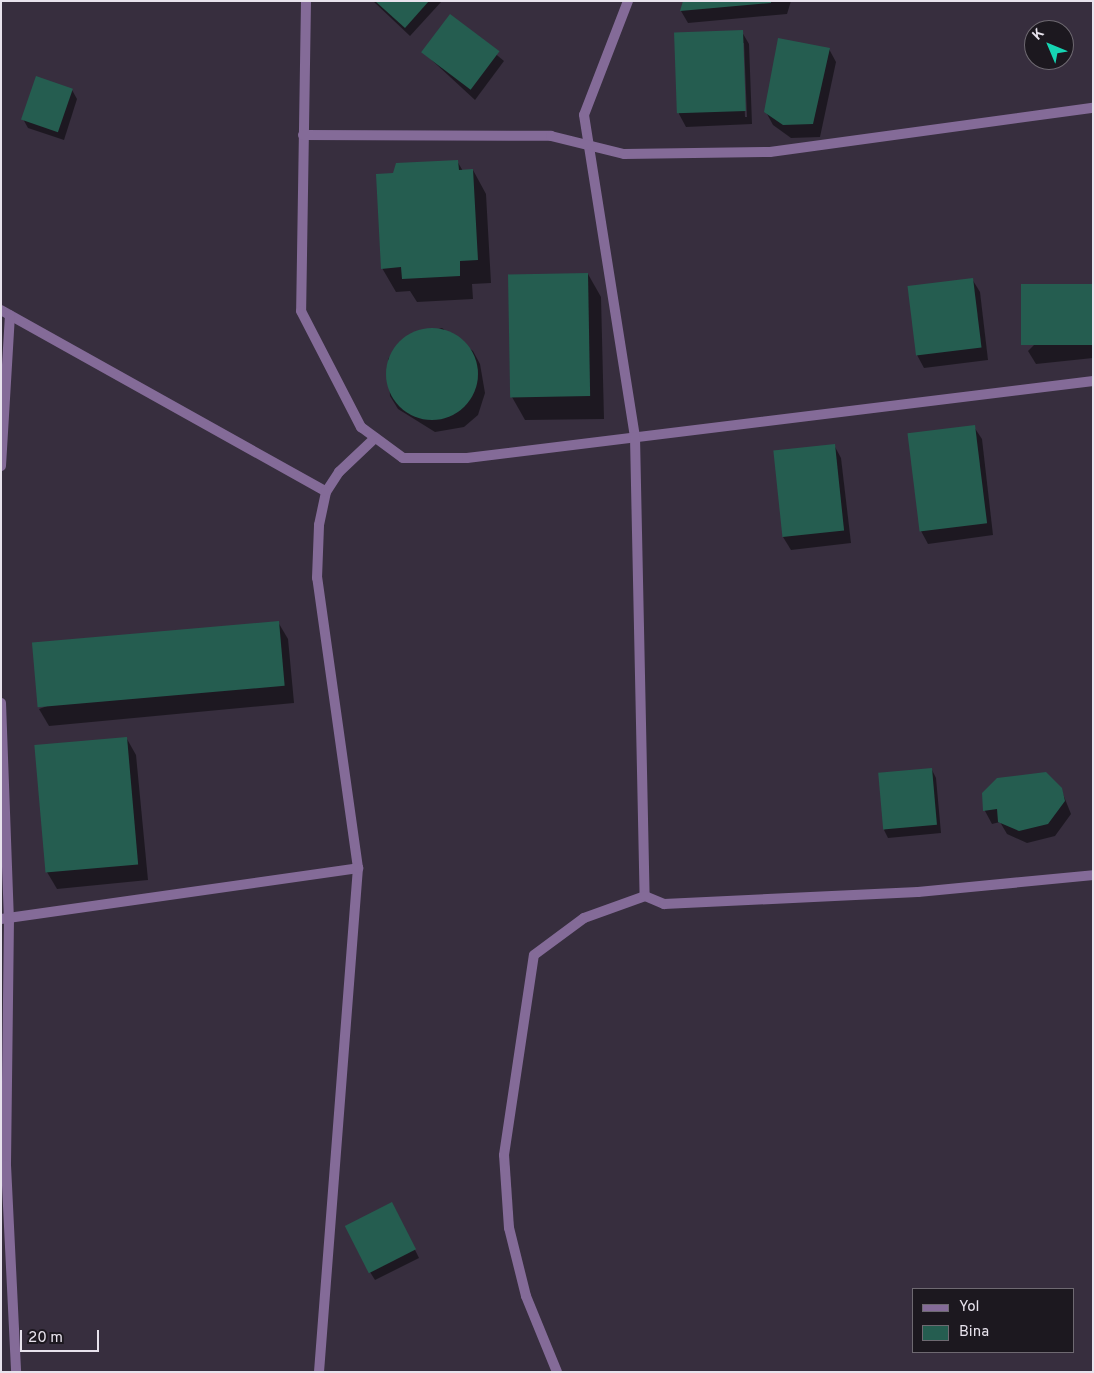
<!DOCTYPE html>
<style>
body{margin:0}
#map{position:relative;width:1094px;height:1373px;overflow:hidden;background:#372e3e;font-family:Overpass,sans-serif}
div>[style]{position:absolute}
[style*='--x']{left:calc(var(--x)*1px);top:calc(var(--y)*1px);width:calc(var(--w)*1px);rotate:calc(var(--a)*1deg)}
.shadow>*{inset:0;background:#0007}
.building>*{inset:0;background:#255d50;transform-origin:0 0}
.round{border-radius:50%}
.minor>*{height:10px;margin:-5px;padding:0 5px;transform-origin:5px;border-radius:5px;background:#846b98}
span{translate:-50% -50%;white-space:nowrap;text-align:center;line-height:1.15;-webkit-text-stroke:5px #1c181f;paint-order:stroke}
.frame{position:absolute;inset:0;border:2px solid #e8e3ed;pointer-events:none}
.legend{position:absolute;left:912px;top:1288px;width:162px;height:65px;box-sizing:border-box;background:#1c181f;border:1px solid #6e6971;margin:0;padding:6px 9px;list-style:none;font-size:15px;color:#e8e3ed}
.legend li{display:flex;align-items:center;gap:10px;height:25px}
.legend b{width:25px;border:1px solid #6e6971}
.north{position:absolute;left:1024px;top:20px;width:50px;height:50px;box-sizing:border-box;background:#1c181f;border:1px solid #6e6971;border-radius:50%;rotate:315deg;font-size:14px;font-weight:700;line-height:20px;text-align:center;color:#e8e3ed}
.north::after{content:'';display:block;margin:auto;width:18px;height:22px;background:#16d5b3;clip-path:polygon(50% 0,100% 100%,50% 72%,0 100%)}
.scale{position:absolute;left:20px;top:1330px;width:79px;height:22px;box-sizing:border-box;border:2px solid #e8e3ed;border-top:0;padding-left:6px;font-size:15px;line-height:18px;white-space:nowrap;color:#e8e3ed;-webkit-text-stroke:4px #1c181f;paint-order:stroke}
</style>
<div id="map">
<div class="shadow">
<div style="clip-path:polygon(373px 1px,442px 1px,410px 36px)"></div>
<div style="clip-path:polygon(684px 1px,791px 1px,787px 14px,688px 23px,681px 11px)"></div>
<div style="clip-path:polygon(450px 16px,504px 61px,475px 100px,423px 52px)"></div>
<div style="clip-path:polygon(evenodd,742px 32px,749px 44px,752px 124px,686px 127px,679px 114px,676px 34px,742px 32px,742px 43px,744px 43px,747px 117px,745px 117px,742px 43px)"></div>
<div style="clip-path:polygon(829px 49px,836px 62px,820px 137px,791px 138px,773px 125px,766px 112px)"></div>
<div style="clip-path:polygon(72px 90px,77px 99px,64px 140px,28px 128px,23px 119px)"></div>
<div style="clip-path:polygon(457px 161px,463px 171px,473px 170px,486px 194px,491px 283px,472px 284px,473px 299px,417px 302px,410px 291px,396px 292px,382px 268px,394px 174px)"></div>
<div style="clip-path:polygon(588px 274px,601px 297px,604px 419px,525px 420px,512px 397px)"></div>
<div style="clip-path:polygon(972px 279px,980px 292px,988px 360px,924px 368px,917px 355px)"></div>
<div style="clip-path:polygon(1093px 286px,1093px 358px,1036px 364px,1028px 351px)"></div>
<div style="clip-path:polygon(442px 328px,473px 351px,480px 364px,485px 393px,478px 415px,464px 427px,435px 432px,398px 409px,390px 396px,388px 359px,401px 341px)"></div>
<div style="clip-path:polygon(974px 427px,982px 439px,993px 535px,928px 544px,921px 531px,909px 435px)"></div>
<div style="clip-path:polygon(834px 445px,841px 458px,851px 543px,791px 550px,783px 537px)"></div>
<div style="clip-path:polygon(278px 622px,288px 639px,294px 703px,49px 726px,39px 709px)"></div>
<div style="clip-path:polygon(127px 739px,136px 755px,148px 880px,57px 889px,47px 872px)"></div>
<div style="clip-path:polygon(932px 770px,936px 778px,941px 833px,888px 838px,884px 830px)"></div>
<div style="clip-path:polygon(1061px 789px,1071px 814px,1055px 836px,1027px 843px,1007px 834px,1000px 822px,992px 824px,985px 811px,983px 793px)"></div>
<div style="clip-path:polygon(396px 1211px,419px 1258px,375px 1280px,370px 1272px)"></div>
</div>
<div class="building">
<div style="clip-path:polygon(375px 1px,429px 1px,405px 28px)"></div>
<div style="clip-path:polygon(683px 1px,771px 1px,771px 3px,680px 11px)"></div>
<div style="left:450px;top:14px;width:62px;height:48px;rotate:37deg"></div>
<div style="left:743px;top:30px;width:81px;height:69px;rotate:88deg"></div>
<div style="clip-path:polygon(778px 38px,830px 48px,813px 124px,783px 125px,764px 112px)"></div>
<div style="left:36px;top:76px;width:39px;height:46px;rotate:19deg"></div>
<div style="clip-path:polygon(458px 160px,459px 170px,473px 169px,478px 260px,460px 261px,460px 276px,402px 279px,401px 267px,381px 269px,376px 174px,393px 173px,396px 163px)"></div>
<div style="left:588px;top:273px;width:123px;height:80px;rotate:89deg"></div>
<div style="left:973px;top:278px;width:70px;height:66px;rotate:83deg"></div>
<div style="left:1093px;top:284px;width:61px;height:72px;rotate:90deg"></div>
<div class="round" style="left:386px;top:328px;width:92px;height:92px"></div>
<div style="left:975px;top:425px;width:99px;height:68px;rotate:83deg"></div>
<div style="left:835px;top:444px;width:87px;height:62px;rotate:84deg"></div>
<div style="left:279px;top:621px;width:65px;height:248px;rotate:85deg"></div>
<div style="left:127px;top:737px;width:128px;height:93px;rotate:85deg"></div>
<div style="left:932px;top:768px;width:57px;height:54px;rotate:85deg"></div>
<div style="clip-path:polygon(1046px 772px,1062px 788px,1065px 801px,1048px 824px,1019px 831px,998px 822px,997px 809px,983px 811px,982px 793px,997px 778px)"></div>
<div style="left:392px;top:1202px;width:53px;height:53px;rotate:63deg"></div>
</div>
<div class="minor">
<div style="--x:306;--y:1;--w:310;--a:90.9"></div>
<div style="--x:301;--y:311;--w:131;--a:62.7"></div>
<div style="--x:361;--y:427;--w:52;--a:36.4"></div>
<div style="--x:403;--y:458;--w:64;--a:0"></div>
<div style="--x:467;--y:458;--w:631;--a:-7.01"></div>
<div style="--x:628;--y:1;--w:122;--a:111.1"></div>
<div style="--x:584;--y:115;--w:326;--a:81"></div>
<div style="--x:635;--y:437;--w:459;--a:88.8"></div>
<div style="--x:303;--y:135;--w:248;--a:0.2"></div>
<div style="--x:551;--y:136;--w:75;--a:13.9"></div>
<div style="--x:624;--y:154;--w:146;--a:-0.8"></div>
<div style="--x:770;--y:152;--w:326;--a:-7.8"></div>
<div style="--x:1;--y:310;--w:372;--a:29.2"></div>
<div style="--x:1;--y:466;--w:151;--a:-86.6"></div>
<div style="--x:1;--y:703;--w:215;--a:87.9"></div>
<div style="--x:9;--y:918;--w:247;--a:90.7"></div>
<div style="--x:6;--y:1165;--w:207;--a:87.2"></div>
<div style="--x:1;--y:919;--w:361;--a:-8.1"></div>
<div style="--x:319;--y:1372;--w:506;--a:-85.58"></div>
<div style="--x:358;--y:868;--w:293;--a:-98"></div>
<div style="--x:317;--y:578;--w:53;--a:-87.8"></div>
<div style="--x:319;--y:525;--w:34;--a:-78"></div>
<div style="--x:326;--y:492;--w:24;--a:-57"></div>
<div style="--x:339;--y:472;--w:50;--a:-43.4"></div>
<div style="--x:557;--y:1372;--w:82;--a:-112.2"></div>
<div style="--x:526;--y:1296;--w:70;--a:-104"></div>
<div style="--x:509;--y:1228;--w:73;--a:-93.9"></div>
<div style="--x:504;--y:1155;--w:202;--a:-81.5"></div>
<div style="--x:534;--y:955;--w:62;--a:-36.5"></div>
<div style="--x:584;--y:918;--w:65;--a:-19.8"></div>
<div style="--x:645;--y:896;--w:21;--a:23"></div>
<div style="--x:664;--y:904;--w:254;--a:-2.7"></div>
<div style="--x:918;--y:892;--w:176;--a:-5.5"></div>
</div>
<div class="frame"></div>
<ul class="legend">
<li><b style="height:6px;background:#846b98"></b>Yol</li>
<li><b style="height:14px;background:#255d50"></b>Bina</li>
</ul>
<div class="north">K</div>
<div class="scale">20 m</div>
</div>
